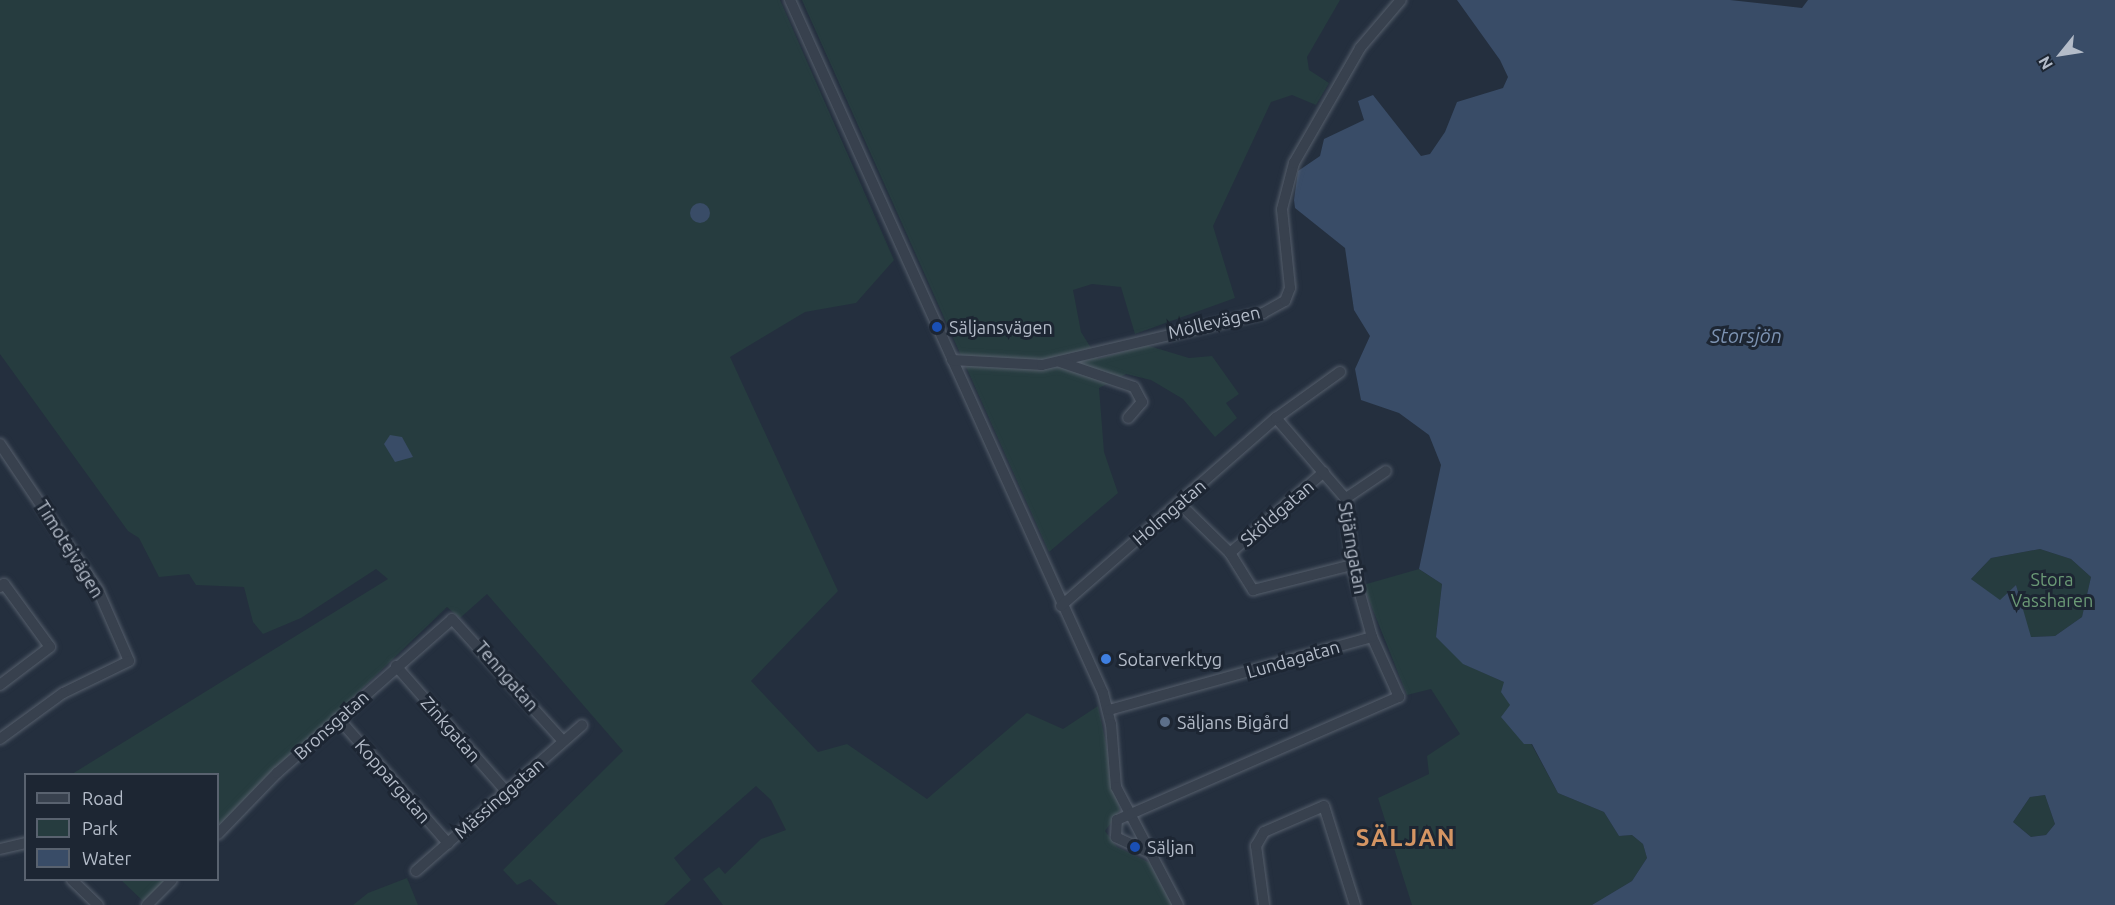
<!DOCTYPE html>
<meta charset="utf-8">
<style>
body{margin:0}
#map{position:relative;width:2115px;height:905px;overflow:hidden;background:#242f3e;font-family:Ubuntu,sans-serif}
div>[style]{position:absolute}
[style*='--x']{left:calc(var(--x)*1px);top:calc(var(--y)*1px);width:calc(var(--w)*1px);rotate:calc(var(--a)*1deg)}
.green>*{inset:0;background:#263c3f}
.water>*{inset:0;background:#394c67}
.round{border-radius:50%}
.roads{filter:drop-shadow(0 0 2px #565f6c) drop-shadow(0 0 2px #565f6c)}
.minor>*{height:10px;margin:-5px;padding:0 5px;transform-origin:5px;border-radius:5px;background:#38414e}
.dots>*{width:16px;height:16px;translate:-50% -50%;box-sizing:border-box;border:3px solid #1d2633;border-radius:50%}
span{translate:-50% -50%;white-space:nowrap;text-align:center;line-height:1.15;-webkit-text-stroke:6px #1d2633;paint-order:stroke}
.street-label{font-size:18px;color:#b4bcc9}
.poi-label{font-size:18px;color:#b4bcc9}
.left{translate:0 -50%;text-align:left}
.park-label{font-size:18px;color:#6b9a76}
.water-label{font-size:20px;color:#7c92b1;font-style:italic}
.district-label{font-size:24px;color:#d59563;font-weight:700;letter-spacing:1.5px}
.legend{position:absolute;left:24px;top:773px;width:195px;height:108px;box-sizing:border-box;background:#1d2633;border:2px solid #59626f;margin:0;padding:8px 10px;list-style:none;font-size:18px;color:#b4bcc9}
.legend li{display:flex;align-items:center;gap:12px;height:30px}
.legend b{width:30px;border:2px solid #59626f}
.north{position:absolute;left:2031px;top:24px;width:60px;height:60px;-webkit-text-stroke:4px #1d2633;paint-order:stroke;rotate:240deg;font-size:16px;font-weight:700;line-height:24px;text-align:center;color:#b4bcc9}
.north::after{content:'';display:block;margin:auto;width:21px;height:27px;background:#b4bcc9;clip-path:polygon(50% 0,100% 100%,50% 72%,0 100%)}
</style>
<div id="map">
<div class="green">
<div style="clip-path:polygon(0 0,780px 0,894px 260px,856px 303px,805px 312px,730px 357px,838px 591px,751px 681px,818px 752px,847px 744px,927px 799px,1027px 713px,1063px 729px,1098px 706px,1120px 810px,1105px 831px,1117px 847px,1150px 863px,1172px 905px,723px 905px,703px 879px,719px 867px,725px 874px,761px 839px,786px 830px,771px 800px,756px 786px,674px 858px,691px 880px,664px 905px,558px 905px,530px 879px,517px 885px,503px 870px,623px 751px,487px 594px,460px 618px,447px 607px,218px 827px,218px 774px,72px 774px,388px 579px,376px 569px,301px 618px,263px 634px,253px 622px,244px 587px,196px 585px,189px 574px,159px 577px,139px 538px,128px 531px,0 354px)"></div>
<div style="clip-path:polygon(802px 0,1340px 0,1307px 57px,1309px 70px,1329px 83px,1316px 105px,1292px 95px,1271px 102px,1213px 226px,1235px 298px,1135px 334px,1121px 287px,1092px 284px,1073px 290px,1081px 332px,1098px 359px,1146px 345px,1189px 358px,1212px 356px,1239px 394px,1226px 403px,1237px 418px,1215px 437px,1183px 399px,1151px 380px,1126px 374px,1099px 388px,1104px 452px,1118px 493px,1049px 552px)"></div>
<div style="clip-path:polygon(2040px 549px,2071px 559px,2091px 577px,2082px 617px,2055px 636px,2030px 637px,2016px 585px,2000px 601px,1971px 579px,1991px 558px)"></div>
<div style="clip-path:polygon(1419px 569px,1442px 584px,1436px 637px,1464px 664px,1504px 682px,1510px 705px,1558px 793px,1604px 812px,1619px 836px,1632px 835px,1643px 844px,1647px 858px,1632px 881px,1592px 905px,1412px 905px,1378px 798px,1429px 774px,1427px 756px,1460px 734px,1431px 689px,1407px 695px,1363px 585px)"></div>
<div style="clip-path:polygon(2045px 795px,2055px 824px,2046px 835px,2031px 837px,2013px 822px,2030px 797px)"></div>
<div style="clip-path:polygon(407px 878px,418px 905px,353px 905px,368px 893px)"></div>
<div style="clip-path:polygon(121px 880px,166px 880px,144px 902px)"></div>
</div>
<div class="water">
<div style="clip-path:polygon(evenodd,1457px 0,1730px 0,1802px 8px,1808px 0,2115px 0,2115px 905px,1592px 905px,1632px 881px,1647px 858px,1643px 844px,1632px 835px,1619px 836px,1604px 812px,1558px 793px,1532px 744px,1524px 744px,1501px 717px,1510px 705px,1501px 692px,1504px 682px,1463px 664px,1436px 637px,1442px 584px,1419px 569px,1441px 465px,1429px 435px,1399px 413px,1361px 400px,1355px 369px,1370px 336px,1354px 310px,1345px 248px,1295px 208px,1294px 200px,1298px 171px,1320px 156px,1324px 139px,1364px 120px,1358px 101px,1373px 95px,1421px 156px,1430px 154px,1445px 132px,1457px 102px,1503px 88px,1508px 77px,1500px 60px,1457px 0,2040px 549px,2071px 559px,2091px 577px,2082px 617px,2055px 636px,2031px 637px,2016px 585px,2000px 600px,1971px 579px,1991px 558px,2040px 549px,1457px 0,2045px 795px,2055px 824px,2046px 835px,2031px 837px,2013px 822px,2030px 797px,2045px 795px)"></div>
<div class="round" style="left:690px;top:203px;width:20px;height:20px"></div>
<div style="clip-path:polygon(390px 435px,402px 437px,413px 457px,395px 462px,384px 444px)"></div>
</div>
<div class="roads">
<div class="minor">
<div style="--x:790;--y:0;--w:760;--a:65.69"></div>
<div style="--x:1103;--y:693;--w:32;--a:76"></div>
<div style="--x:1111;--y:724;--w:63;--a:85.5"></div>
<div style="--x:1116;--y:787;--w:133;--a:62.3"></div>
<div style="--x:952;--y:360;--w:90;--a:3.2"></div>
<div style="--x:1042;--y:365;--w:227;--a:-13.2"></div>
<div style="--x:1263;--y:313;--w:25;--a:-29"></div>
<div style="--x:1285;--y:301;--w:14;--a:-69"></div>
<div style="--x:1290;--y:288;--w:79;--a:-95.8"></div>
<div style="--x:1282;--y:209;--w:48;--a:-75.4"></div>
<div style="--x:1294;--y:163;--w:133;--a:-60.1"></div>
<div style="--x:1360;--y:48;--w:63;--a:-49.5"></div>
<div style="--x:1060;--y:362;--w:78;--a:18.7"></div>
<div style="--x:1134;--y:387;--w:17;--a:62"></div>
<div style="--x:1142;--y:402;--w:21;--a:131"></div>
<div style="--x:0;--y:444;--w:176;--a:56.1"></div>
<div style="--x:98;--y:590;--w:77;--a:66.4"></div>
<div style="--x:129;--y:661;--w:73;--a:154.1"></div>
<div style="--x:63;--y:693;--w:78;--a:143.9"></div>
<div style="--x:1346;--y:498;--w:48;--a:-34"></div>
<div style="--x:1179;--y:503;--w:71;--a:44.4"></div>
<div style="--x:1230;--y:553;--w:44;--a:58.1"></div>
<div style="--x:1253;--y:590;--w:102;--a:-14.2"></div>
<div style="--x:1230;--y:553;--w:124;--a:-40.8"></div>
<div style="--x:0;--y:587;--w:5;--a:-37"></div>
<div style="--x:4;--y:584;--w:78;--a:53.9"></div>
<div style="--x:50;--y:647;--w:63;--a:142.8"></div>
<div style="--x:1061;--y:606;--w:286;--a:-41.2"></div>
<div style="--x:396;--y:666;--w:167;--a:48.7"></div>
<div style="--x:1109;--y:710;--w:273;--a:-15.5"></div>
<div style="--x:338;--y:718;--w:167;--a:48.7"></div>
<div style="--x:218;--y:834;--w:85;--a:-46"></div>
<div style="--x:277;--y:773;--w:233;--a:-41.3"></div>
<div style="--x:452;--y:619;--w:165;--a:47.7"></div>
<div style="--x:0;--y:849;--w:27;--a:-13"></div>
<div style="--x:1152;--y:854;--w:40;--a:-155"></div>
<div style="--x:1116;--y:837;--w:17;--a:-87"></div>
<div style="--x:1117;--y:820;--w:308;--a:-23.6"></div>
<div style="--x:1399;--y:697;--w:66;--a:-114.2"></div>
<div style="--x:1372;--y:637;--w:75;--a:-105.5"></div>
<div style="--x:1352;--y:565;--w:66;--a:-95.2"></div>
<div style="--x:1346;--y:499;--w:107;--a:-130.8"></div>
<div style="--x:1276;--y:418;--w:79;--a:-35.7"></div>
<div style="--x:416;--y:871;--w:221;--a:-41.3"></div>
<div style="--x:72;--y:880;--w:36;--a:44"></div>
<div style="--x:147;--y:905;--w:35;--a:-45"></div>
<div style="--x:1264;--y:905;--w:60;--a:-97.7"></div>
<div style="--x:1256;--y:846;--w:16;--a:-60"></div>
<div style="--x:1264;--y:832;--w:65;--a:-23.4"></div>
<div style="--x:1324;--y:806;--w:104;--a:72.6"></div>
</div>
</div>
<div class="dots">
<div style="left:937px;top:327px;background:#1a4fb4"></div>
<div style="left:1106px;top:659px;background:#3f7fe0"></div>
<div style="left:1165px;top:722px;background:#5c6f8a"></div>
<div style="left:1135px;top:847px;background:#1a4fb4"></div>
</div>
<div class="street-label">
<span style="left:1214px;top:322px;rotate:-13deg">Möllevägen</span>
<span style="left:1169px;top:512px;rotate:-41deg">Holmgatan</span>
<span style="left:1277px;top:513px;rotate:-41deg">Sköldgatan</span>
<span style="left:1353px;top:548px;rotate:80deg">Stjärngatan</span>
<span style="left:70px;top:549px;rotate:58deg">Timotejvägen</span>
<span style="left:1293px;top:659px;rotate:-16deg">Lundagatan</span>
<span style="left:507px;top:676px;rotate:49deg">Tenngatan</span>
<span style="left:331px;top:725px;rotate:-42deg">Bronsgatan</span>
<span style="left:451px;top:729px;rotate:49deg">Zinkgatan</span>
<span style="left:393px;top:781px;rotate:49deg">Koppargatan</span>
<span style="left:499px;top:798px;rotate:-41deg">Mässinggatan</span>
</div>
<div class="poi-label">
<span class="left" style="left:949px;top:327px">Säljansvägen</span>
<span class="left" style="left:1118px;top:659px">Sotarverktyg</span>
<span class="left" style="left:1177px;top:722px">Säljans Bigård</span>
<span class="left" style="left:1147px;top:847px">Säljan</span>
</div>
<div class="park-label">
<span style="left:2052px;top:590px">Stora<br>Vassharen</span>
</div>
<div class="water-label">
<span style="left:1746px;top:335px">Storsjön</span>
</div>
<div class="district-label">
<span style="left:1406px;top:838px">SÄLJAN</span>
</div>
<ul class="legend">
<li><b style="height:8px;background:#38414e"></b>Road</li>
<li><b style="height:16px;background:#263c3f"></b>Park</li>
<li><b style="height:16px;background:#394c67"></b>Water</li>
</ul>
<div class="north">N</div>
</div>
